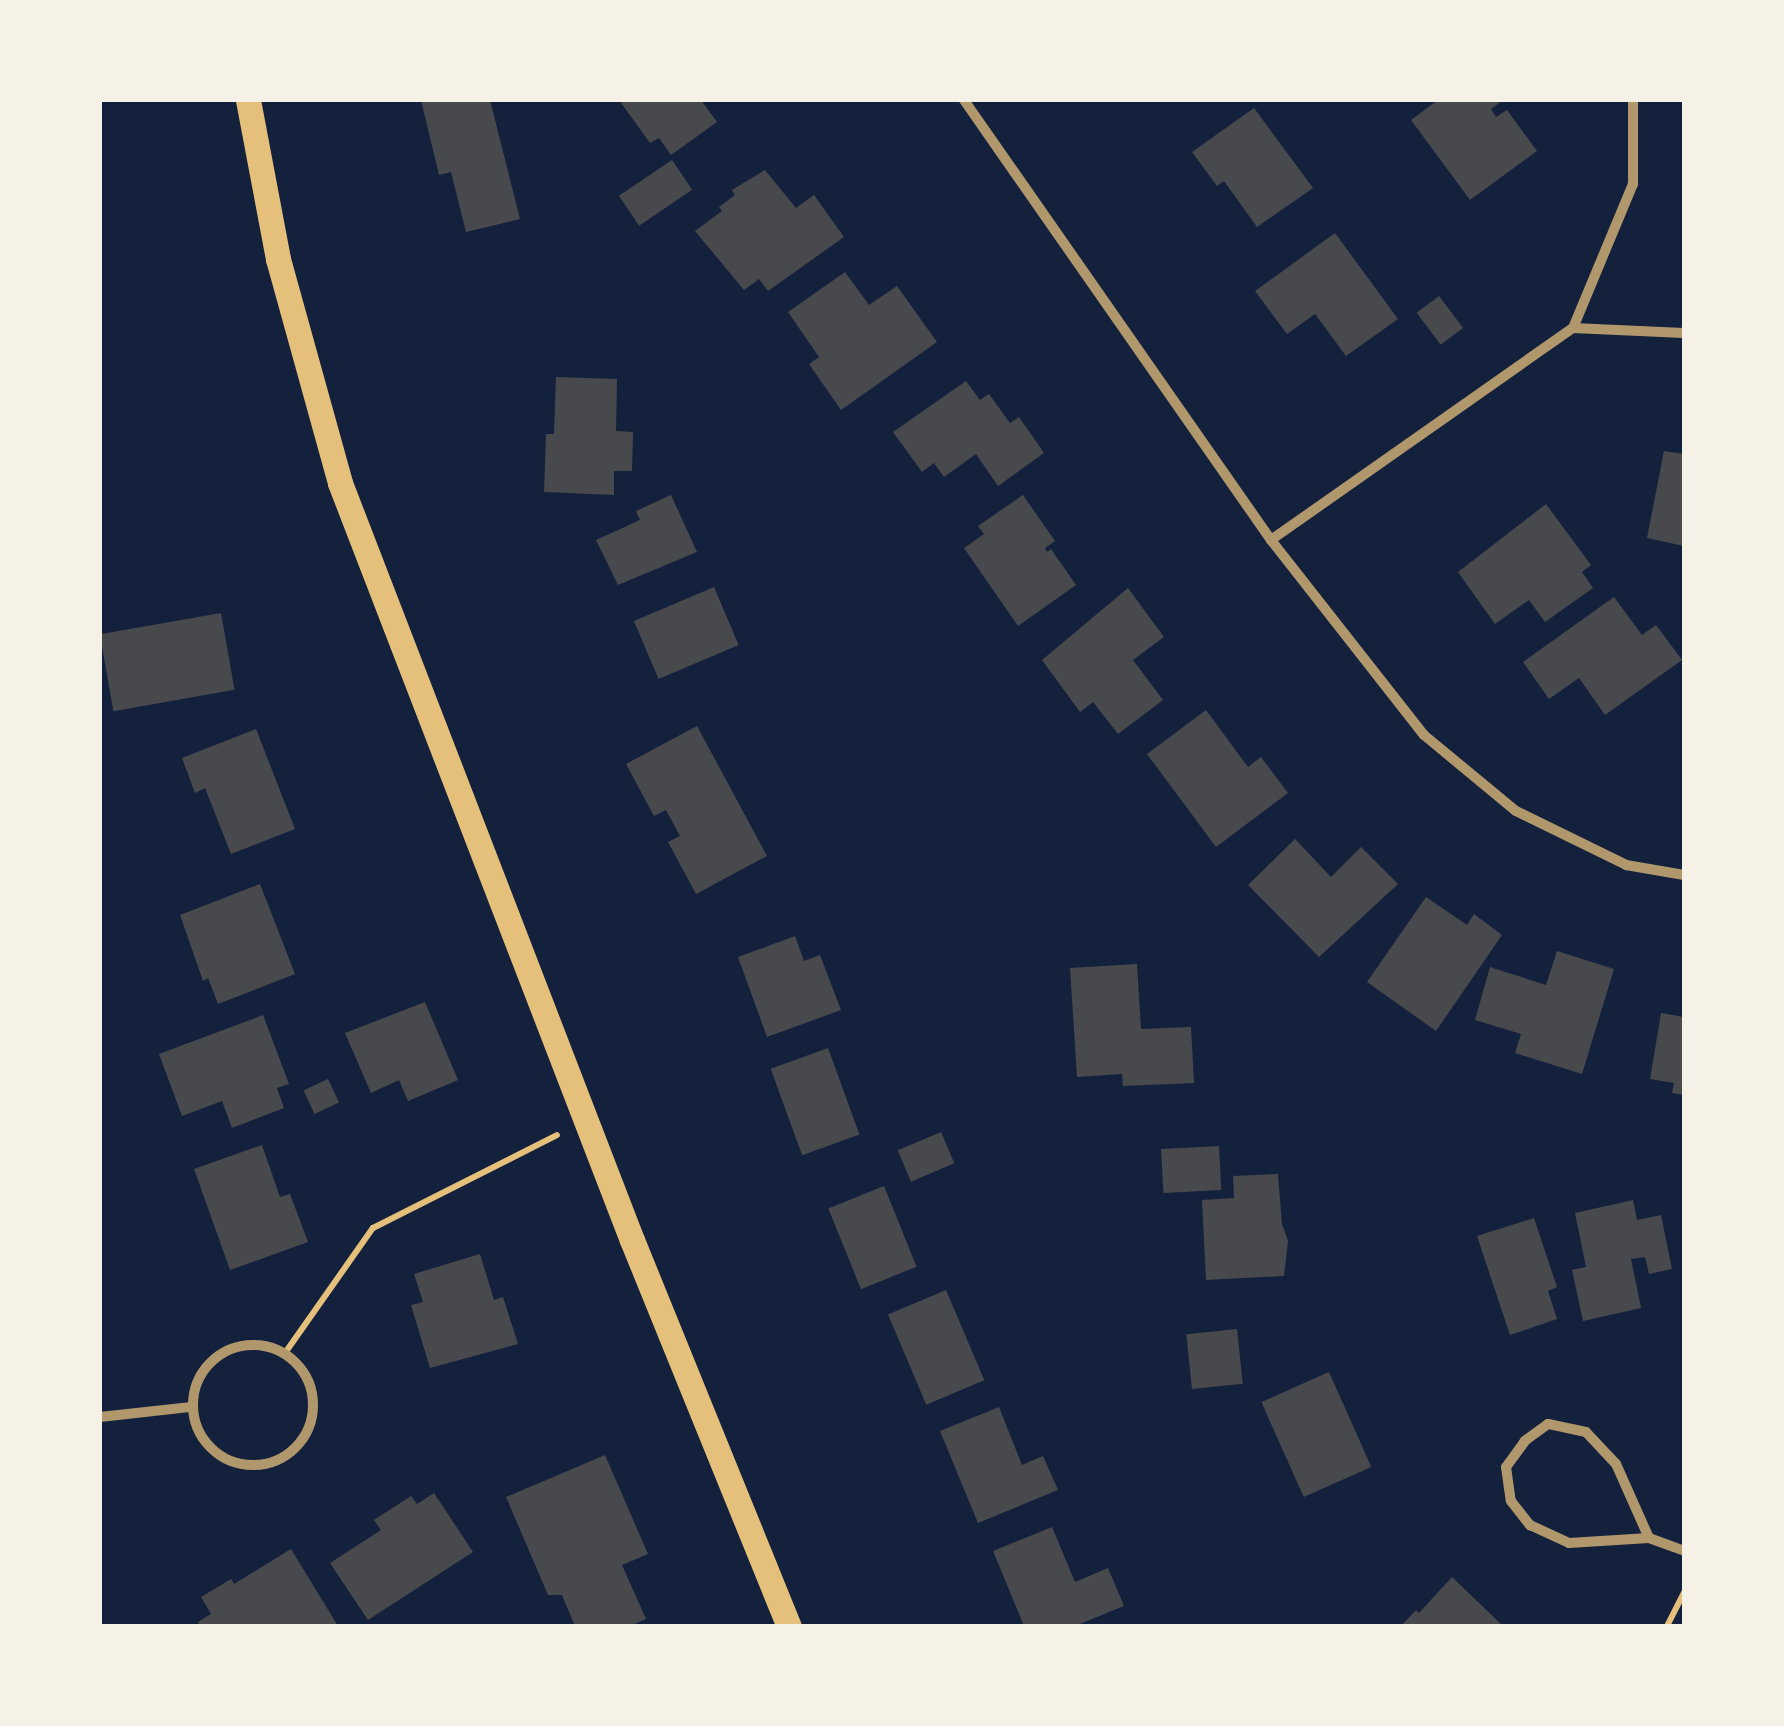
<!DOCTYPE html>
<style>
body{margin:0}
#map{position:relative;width:1784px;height:1726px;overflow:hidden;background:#14213d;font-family:"PT Sans",sans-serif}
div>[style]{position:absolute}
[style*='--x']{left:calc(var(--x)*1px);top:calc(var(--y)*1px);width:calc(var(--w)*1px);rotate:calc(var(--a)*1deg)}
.building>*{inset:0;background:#48494c;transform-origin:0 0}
.path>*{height:6px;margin:-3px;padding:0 3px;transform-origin:3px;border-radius:3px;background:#e5c07b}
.minor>*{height:10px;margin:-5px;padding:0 5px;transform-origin:5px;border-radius:5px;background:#b1986c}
.minor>.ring{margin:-5px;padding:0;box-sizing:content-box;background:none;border:10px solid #b1986c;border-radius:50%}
.primary>*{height:25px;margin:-12.5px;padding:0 12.5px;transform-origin:12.5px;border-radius:12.5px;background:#e5c07b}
span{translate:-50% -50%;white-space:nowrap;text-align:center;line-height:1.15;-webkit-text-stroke:9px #f6f1e7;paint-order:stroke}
.frame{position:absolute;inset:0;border:102px solid #f6f1e7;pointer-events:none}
</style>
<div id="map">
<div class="building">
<div style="clip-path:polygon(421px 100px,490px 100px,520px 219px,466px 232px,451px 172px,439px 175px)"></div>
<div style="clip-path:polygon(619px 100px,701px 100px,717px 122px,671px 155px,659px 138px,650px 143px)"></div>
<div style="clip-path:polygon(1438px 100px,1503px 100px,1491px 109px,1496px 117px,1507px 110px,1537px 151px,1470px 200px,1411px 120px)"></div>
<div style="clip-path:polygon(1254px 108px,1313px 188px,1257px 227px,1224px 181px,1217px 186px,1192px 152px)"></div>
<div style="left:672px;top:160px;width:36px;height:64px;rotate:56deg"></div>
<div style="clip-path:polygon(765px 170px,796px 208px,814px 195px,844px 237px,768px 291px,759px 279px,744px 290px,695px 231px,722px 211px,719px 207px,735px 195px,732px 190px)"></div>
<div style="clip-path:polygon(1335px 233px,1398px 319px,1346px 356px,1315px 314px,1287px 334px,1255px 291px)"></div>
<div style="clip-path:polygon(845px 272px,869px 305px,897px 286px,937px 342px,841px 410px,809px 364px,819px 357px,788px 312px)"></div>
<div style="left:1439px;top:296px;width:40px;height:28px;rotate:53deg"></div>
<div style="clip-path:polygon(556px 377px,617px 379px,616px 431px,633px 432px,632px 471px,614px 471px,614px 495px,544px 492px,546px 434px,554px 434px)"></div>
<div style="clip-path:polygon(966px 381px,980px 400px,989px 394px,1010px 423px,1019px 417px,1044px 453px,998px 486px,976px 454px,944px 477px,934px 463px,922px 472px,893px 432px)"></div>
<div style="clip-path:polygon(1664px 451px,1684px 454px,1684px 546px,1647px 538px)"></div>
<div style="clip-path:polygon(671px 495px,697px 552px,618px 585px,596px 540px,640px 520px,636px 511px)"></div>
<div style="clip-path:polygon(1023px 495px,1055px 541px,1045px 548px,1047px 552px,1051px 549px,1076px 585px,1018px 626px,964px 548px,984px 534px,978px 526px)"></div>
<div style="clip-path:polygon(1546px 504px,1591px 565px,1582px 572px,1593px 588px,1545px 622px,1529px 600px,1495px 624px,1458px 572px)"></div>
<div style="left:714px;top:587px;width:63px;height:87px;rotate:67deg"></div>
<div style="clip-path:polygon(1128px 588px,1164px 637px,1133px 660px,1163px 700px,1118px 734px,1093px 702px,1080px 712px,1042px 660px)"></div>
<div style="clip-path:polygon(1614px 597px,1642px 635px,1656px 625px,1682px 660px,1605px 715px,1579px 678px,1549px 699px,1523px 662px)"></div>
<div style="left:221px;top:613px;width:78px;height:123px;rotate:80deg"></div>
<div style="clip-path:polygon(1206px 710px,1248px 767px,1261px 757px,1288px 793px,1216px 847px,1147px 754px)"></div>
<div style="clip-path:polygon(697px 726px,767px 856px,696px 894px,668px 842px,680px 836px,666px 810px,654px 816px,626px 764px)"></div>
<div style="clip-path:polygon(256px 729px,295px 829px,231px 854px,205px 788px,195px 793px,182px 758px)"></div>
<div style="clip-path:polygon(1295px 839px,1331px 877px,1361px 847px,1398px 884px,1319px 957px,1248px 885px)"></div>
<div style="clip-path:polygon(260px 884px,295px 974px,218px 1004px,208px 978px,203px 981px,180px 915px)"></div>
<div style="clip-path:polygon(1426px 897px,1467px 925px,1474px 914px,1502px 935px,1436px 1031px,1367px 982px)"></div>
<div style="clip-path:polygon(795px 936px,804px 961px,820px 955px,841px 1010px,767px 1037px,738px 957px)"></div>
<div style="clip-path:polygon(1557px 951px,1614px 969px,1582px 1074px,1515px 1053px,1521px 1034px,1475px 1020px,1490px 967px,1546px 985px)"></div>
<div style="clip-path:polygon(1137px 964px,1141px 1029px,1191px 1027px,1194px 1083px,1123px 1086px,1122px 1074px,1077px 1077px,1070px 968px)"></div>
<div style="clip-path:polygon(425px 1002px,458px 1080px,408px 1101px,399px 1080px,371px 1093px,345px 1033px)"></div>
<div style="clip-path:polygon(1661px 1013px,1684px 1017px,1684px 1095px,1672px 1093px,1674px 1083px,1650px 1079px)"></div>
<div style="clip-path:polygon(263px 1015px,289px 1084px,277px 1088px,284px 1108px,232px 1128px,222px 1101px,182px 1116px,159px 1054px)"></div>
<div style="left:828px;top:1048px;width:92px;height:61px;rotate:70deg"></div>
<div style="left:328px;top:1079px;width:26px;height:27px;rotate:65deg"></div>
<div style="left:941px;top:1132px;width:34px;height:47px;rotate:67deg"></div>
<div style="clip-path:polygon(262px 1145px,280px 1197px,290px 1194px,308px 1242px,230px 1270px,194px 1169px)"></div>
<div style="left:1219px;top:1146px;width:44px;height:58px;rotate:87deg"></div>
<div style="clip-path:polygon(1278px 1174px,1282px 1224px,1288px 1241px,1284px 1276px,1206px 1280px,1202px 1200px,1234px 1198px,1233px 1176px)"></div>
<div style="left:884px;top:1186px;width:87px;height:60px;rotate:68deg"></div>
<div style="clip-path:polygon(1633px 1200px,1637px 1220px,1661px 1215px,1672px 1269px,1649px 1274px,1645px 1257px,1631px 1259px,1641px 1308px,1583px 1321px,1572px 1270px,1586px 1267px,1575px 1213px)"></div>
<div style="clip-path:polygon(1534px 1218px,1557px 1287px,1548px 1291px,1557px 1319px,1510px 1335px,1477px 1236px)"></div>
<div style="clip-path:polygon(480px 1254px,494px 1300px,503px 1297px,518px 1344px,430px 1368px,411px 1305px,423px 1302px,414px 1274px)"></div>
<div style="left:946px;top:1290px;width:98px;height:63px;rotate:67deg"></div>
<div style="left:1237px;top:1329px;width:55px;height:51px;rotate:84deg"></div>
<div style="left:1329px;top:1372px;width:104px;height:74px;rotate:66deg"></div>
<div style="clip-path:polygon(999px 1407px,1022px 1465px,1043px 1456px,1058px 1490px,978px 1523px,940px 1431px)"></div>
<div style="clip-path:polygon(605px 1455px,648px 1554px,622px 1565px,646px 1619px,630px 1626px,575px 1626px,562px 1595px,548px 1595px,506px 1497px)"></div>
<div style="clip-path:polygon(434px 1493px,473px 1552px,368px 1620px,330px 1563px,381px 1530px,374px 1520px,411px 1496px,417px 1504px)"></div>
<div style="clip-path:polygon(1052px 1527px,1075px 1582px,1108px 1568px,1124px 1606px,1075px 1626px,1024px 1626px,993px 1551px)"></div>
<div style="clip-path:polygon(291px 1549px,338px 1626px,200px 1626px,198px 1622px,211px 1614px,201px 1597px,231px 1579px,234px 1584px)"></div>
<div style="clip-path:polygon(1452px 1577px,1503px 1626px,1401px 1626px,1416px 1610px,1419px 1613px)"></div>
</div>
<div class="path">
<div style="--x:285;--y:1353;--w:153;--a:-54.9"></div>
<div style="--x:373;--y:1228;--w:206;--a:-26.8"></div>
<div style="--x:1667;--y:1626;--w:38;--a:-63"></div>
</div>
<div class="minor">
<div style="--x:964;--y:100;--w:537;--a:55.1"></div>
<div style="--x:1271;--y:540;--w:248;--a:51.9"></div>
<div style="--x:1424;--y:735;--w:119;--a:39.6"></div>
<div style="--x:1516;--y:811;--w:123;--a:26.1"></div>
<div style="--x:1626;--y:865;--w:59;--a:9.8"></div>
<div style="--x:1573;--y:328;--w:156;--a:-67.4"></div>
<div style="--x:1633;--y:184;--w:84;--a:-90"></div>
<div style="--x:1271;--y:540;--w:369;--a:-35.1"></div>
<div style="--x:1573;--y:328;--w:111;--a:2.6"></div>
<div class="ring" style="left:193px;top:1345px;width:110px;height:110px"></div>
<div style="--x:100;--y:1417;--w:92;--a:-6.3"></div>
<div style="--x:1649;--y:1538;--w:81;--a:-114"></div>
<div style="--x:1616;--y:1464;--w:44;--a:-133.2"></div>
<div style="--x:1586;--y:1432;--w:39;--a:-168"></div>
<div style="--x:1548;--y:1424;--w:29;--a:144"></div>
<div style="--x:1525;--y:1441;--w:32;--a:126"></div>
<div style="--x:1506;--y:1467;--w:34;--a:82"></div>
<div style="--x:1511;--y:1501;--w:31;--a:52"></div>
<div style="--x:1530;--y:1525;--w:43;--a:24.8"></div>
<div style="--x:1569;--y:1543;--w:80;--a:-3.6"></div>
<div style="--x:1649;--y:1538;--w:37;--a:20"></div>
</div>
<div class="primary">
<div style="--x:248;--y:100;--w:162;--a:79.3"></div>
<div style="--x:278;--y:259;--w:232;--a:74.5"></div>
<div style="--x:340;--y:483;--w:811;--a:68.91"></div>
<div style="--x:632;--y:1240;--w:417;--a:67.9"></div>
</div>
<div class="frame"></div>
</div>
